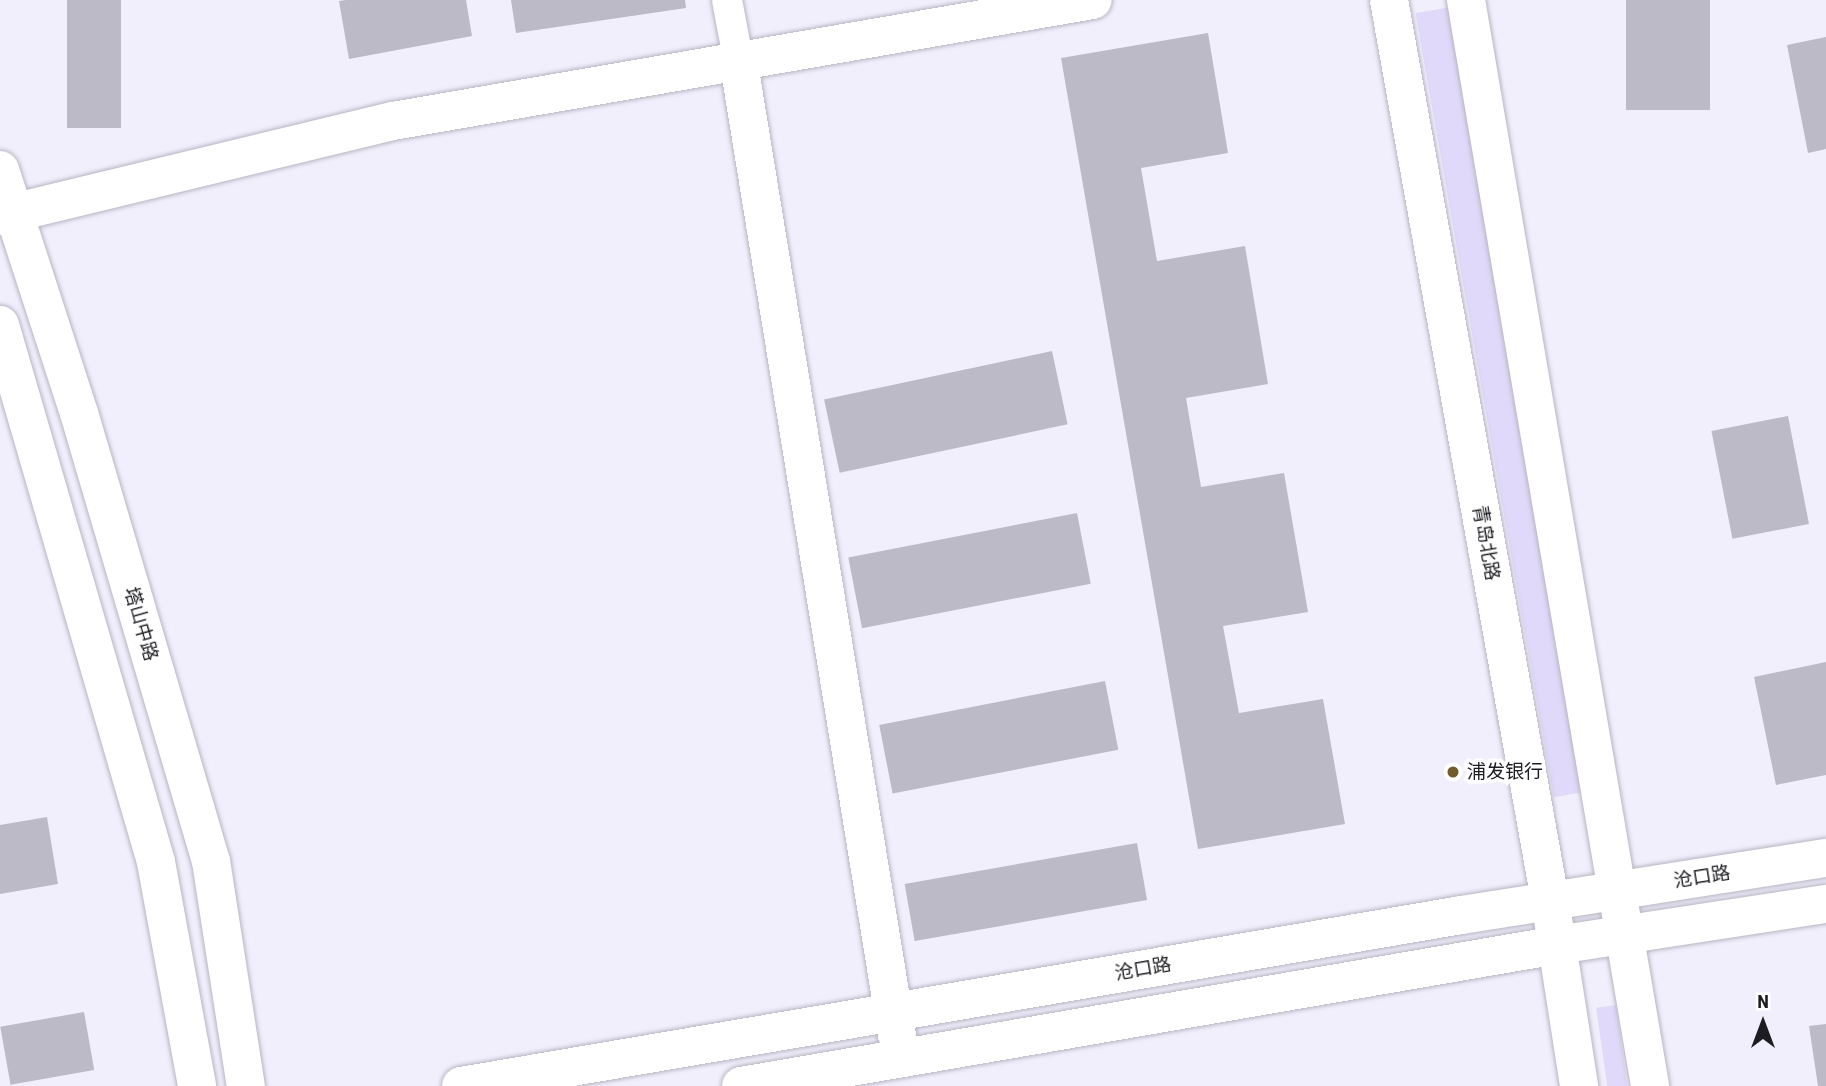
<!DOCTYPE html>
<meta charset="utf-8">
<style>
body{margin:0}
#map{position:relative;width:1826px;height:1086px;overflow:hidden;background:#f2effd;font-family:"Roboto Condensed","Noto Sans SC",sans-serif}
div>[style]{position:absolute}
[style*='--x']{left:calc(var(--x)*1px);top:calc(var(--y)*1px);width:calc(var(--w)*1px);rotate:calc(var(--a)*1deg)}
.green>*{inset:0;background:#e0d9fa;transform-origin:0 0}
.building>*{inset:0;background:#bcbac7;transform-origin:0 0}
.roads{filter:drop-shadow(0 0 2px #b8b5c2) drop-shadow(0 0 2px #b8b5c2)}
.street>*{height:30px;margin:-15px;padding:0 15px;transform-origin:15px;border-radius:15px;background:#fff}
.secondary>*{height:38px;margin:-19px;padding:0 19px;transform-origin:19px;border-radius:19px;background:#fff}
.primary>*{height:38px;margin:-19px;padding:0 19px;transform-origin:19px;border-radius:19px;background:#fff}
.dots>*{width:19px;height:19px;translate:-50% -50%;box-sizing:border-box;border:4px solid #fff;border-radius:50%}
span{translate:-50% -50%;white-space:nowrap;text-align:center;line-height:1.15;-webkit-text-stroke:7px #fff;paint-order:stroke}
.street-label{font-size:19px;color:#1d1c21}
.poi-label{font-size:19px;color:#1d1c21}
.left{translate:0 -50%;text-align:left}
.north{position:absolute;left:1728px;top:988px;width:70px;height:70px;-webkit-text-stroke:5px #fff;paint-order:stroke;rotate:0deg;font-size:19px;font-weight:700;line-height:28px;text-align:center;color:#1d1c21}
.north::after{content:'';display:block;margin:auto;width:24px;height:32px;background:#1d1c21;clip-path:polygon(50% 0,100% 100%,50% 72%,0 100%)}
</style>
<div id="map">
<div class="green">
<div style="left:1451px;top:7px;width:796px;height:36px;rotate:80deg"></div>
<div style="left:1616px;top:1005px;width:82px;height:20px;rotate:82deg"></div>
</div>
<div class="building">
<div style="left:67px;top:0;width:54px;height:128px"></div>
<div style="clip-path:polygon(346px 0,466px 0,472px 36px,349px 59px,339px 1px)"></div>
<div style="clip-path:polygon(511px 0,685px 0,686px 8px,516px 33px)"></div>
<div style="left:1626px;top:0;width:84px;height:110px"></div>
<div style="clip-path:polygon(1208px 33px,1228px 153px,1141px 168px,1157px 261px,1245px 246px,1268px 384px,1186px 398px,1201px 487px,1284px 473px,1308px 612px,1223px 626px,1239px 713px,1323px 699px,1345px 824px,1198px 849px,1061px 58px)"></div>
<div style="clip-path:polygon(1826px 37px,1826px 149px,1808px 153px,1787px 45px)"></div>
<div style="left:1052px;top:351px;width:75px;height:233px;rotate:78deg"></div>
<div style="left:1788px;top:416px;width:110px;height:78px;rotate:79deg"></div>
<div style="left:1077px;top:513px;width:72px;height:233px;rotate:79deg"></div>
<div style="clip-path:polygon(1826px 662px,1826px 775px,1776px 785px,1754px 677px)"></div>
<div style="left:1105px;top:681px;width:70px;height:230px;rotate:79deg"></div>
<div style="clip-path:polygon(47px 817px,58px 884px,0 894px,0 825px)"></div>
<div style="left:1137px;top:843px;width:58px;height:236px;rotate:80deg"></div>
<div style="left:84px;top:1012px;width:59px;height:85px;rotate:80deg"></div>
<div style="clip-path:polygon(1826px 1024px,1826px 1086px,1818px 1086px,1809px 1026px)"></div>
</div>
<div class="roads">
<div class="street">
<div style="--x:727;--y:0;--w:59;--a:79.3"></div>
</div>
<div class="secondary">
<div style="--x:738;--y:58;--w:990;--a:80.76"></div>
<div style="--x:0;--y:170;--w:256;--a:72"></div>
<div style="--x:79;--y:413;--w:467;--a:73.6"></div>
<div style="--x:211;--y:861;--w:228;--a:81.2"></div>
<div style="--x:0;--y:216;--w:404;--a:-13.6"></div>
<div style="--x:393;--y:121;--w:710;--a:-9.81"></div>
<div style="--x:0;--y:325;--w:559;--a:73.8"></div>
<div style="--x:156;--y:862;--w:228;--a:79.6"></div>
<div style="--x:461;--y:1086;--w:1015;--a:-9.7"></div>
<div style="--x:1461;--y:915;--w:369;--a:-8.9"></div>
<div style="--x:741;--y:1086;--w:828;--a:-9.8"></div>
<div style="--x:1557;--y:945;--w:272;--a:-8.7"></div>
</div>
<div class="primary">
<div style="--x:1389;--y:0;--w:914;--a:79.86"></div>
<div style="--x:1550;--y:900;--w:188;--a:81.1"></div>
<div style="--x:1466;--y:0;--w:1101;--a:80.38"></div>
</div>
</div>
<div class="dots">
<div style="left:1453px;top:772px;background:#725c2c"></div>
</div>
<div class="street-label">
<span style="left:1486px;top:543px;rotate:80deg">青岛北路</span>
<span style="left:141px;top:624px;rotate:74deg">塔山中路</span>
<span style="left:1702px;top:877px;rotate:-9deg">沧口路</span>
<span style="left:1143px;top:969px;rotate:-10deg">沧口路</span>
</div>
<div class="poi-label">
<span class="left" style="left:1467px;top:772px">浦发银行</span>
</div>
<div class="north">N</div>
</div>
